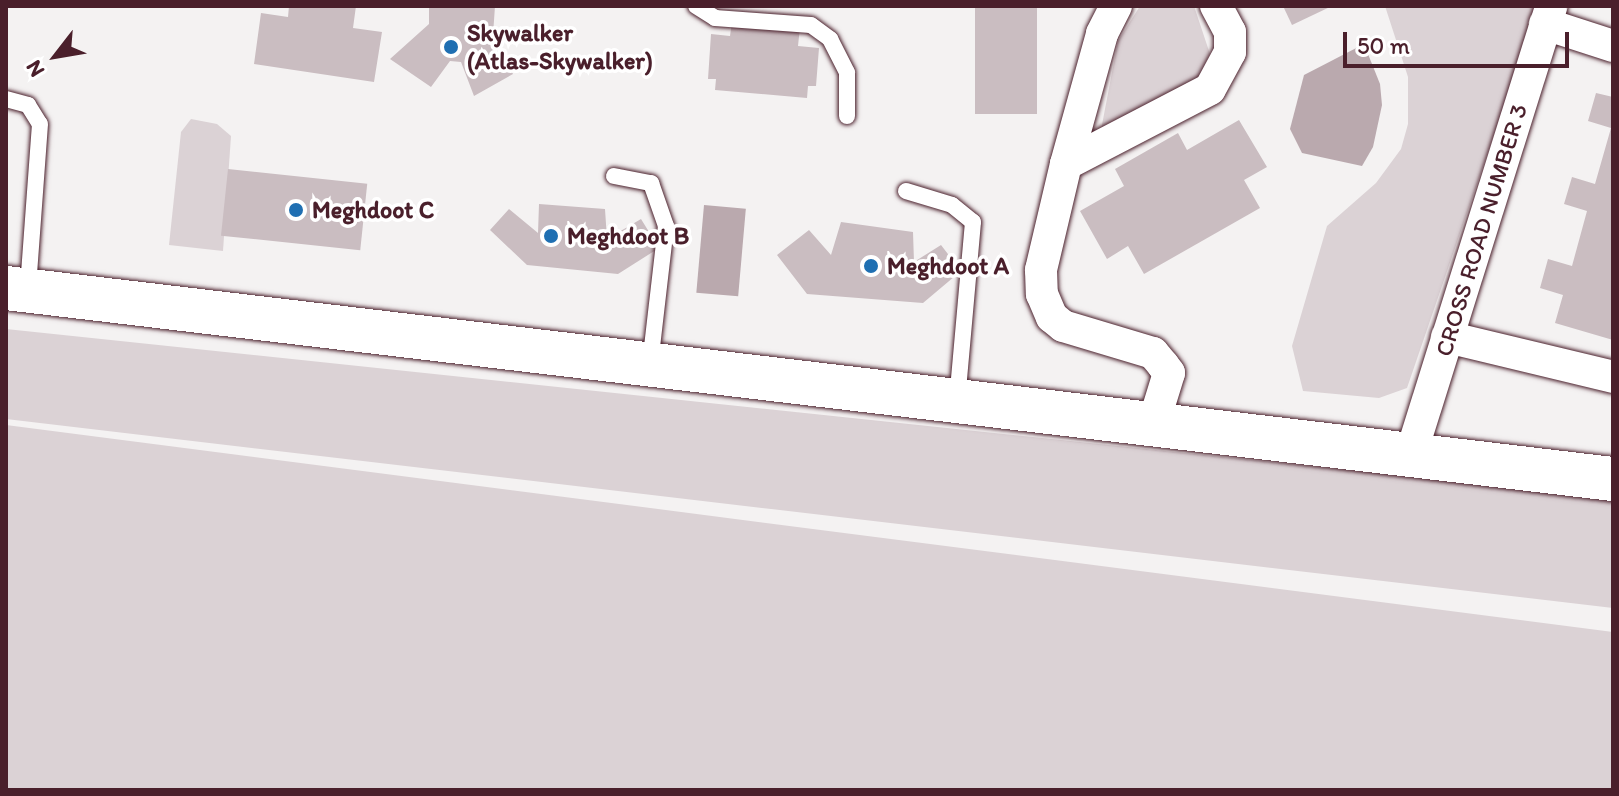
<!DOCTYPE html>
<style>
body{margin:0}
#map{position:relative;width:1619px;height:796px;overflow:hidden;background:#f4f2f2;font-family:Itim,sans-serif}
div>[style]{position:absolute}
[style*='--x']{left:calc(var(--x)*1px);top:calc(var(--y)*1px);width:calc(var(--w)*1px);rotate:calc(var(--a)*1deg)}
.green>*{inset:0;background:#dbd2d5}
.water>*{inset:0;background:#baa9ae;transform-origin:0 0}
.building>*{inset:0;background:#cabdc1;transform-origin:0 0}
.roads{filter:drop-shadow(0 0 2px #4a1f2b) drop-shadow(0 0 2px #4a1f2b)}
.lane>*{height:16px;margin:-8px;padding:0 8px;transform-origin:8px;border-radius:8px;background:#fff}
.street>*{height:32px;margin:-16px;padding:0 16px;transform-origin:16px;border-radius:16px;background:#fff}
.secondary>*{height:44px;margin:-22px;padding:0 22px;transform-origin:22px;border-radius:22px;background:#fff}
.dots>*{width:22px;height:22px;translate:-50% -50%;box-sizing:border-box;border:4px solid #fff;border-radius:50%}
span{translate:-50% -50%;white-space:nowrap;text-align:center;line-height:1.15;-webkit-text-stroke:7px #fff;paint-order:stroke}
.poi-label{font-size:24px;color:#4a1f2b;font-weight:700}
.left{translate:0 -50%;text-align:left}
.street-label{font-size:24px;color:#4a1f2b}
.frame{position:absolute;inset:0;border:8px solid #4a1f2b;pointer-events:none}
.north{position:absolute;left:16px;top:16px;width:80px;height:80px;-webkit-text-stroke:6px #fff;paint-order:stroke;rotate:239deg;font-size:22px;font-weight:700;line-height:32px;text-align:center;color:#4a1f2b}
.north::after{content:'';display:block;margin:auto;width:28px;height:36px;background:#4a1f2b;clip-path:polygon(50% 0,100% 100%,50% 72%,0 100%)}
.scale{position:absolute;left:1343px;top:32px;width:226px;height:36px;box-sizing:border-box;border:4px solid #4a1f2b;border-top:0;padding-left:10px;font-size:24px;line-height:28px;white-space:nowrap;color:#4a1f2b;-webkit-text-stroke:6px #fff;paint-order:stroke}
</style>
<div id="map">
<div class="green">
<div style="clip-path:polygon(1140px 6px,1194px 6px,1210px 54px,1199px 76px,1182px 90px,1101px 130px,1118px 41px)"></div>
<div style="clip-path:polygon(1385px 6px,1538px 6px,1407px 388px,1379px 398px,1303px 391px,1292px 346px,1327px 226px,1376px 183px,1401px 149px,1408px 124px,1408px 77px)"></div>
<div style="clip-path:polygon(191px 119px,217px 124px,231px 136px,223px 251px,169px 245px,181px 132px)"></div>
<div style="clip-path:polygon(6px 329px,1613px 498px,1613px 608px,6px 419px)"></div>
<div style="clip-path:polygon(6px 425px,1613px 632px,1613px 790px,6px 790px)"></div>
</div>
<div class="water">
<div style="clip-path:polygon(1364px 44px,1380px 84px,1382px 105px,1373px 147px,1362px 166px,1302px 153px,1290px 129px,1304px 75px)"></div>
<div style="left:704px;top:205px;width:42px;height:88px;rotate:5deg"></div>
</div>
<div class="building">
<div style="clip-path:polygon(289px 6px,356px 6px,353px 28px,382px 32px,374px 82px,254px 64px,261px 13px,288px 17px)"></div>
<div style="clip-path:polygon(429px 6px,495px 6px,493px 35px,513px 74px,474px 96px,461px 62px,450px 61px,431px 87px,390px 59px,429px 24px)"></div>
<div style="left:975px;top:6px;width:62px;height:108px"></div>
<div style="clip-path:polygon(1283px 6px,1332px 6px,1292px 25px)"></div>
<div style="clip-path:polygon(732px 22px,800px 27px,798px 46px,819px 48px,816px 86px,808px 86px,807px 98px,715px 90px,716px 79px,708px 79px,711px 34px,730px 36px)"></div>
<div style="clip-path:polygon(1596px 93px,1613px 97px,1613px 340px,1555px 323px,1563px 295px,1540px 288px,1548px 259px,1572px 266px,1587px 211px,1564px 204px,1572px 177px,1595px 184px,1611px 128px,1588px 121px)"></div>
<div style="clip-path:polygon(1239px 120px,1267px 167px,1244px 180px,1260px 208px,1144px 274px,1128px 246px,1107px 259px,1080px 211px,1124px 186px,1115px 169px,1178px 133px,1187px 150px)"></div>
<div style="left:228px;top:169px;width:140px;height:67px;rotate:6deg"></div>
<div style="clip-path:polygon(539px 204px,605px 209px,607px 239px,641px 219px,659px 248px,618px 274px,527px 265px,490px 230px,509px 209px,538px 233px)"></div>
<div style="clip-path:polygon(841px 222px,913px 232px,914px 262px,941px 245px,961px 271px,923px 303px,807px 294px,777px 255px,809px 230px,831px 255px)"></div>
</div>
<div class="roads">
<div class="lane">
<div style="--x:696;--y:6;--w:22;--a:32"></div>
<div style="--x:715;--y:18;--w:96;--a:4.2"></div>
<div style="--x:811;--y:25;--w:24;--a:36"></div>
<div style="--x:830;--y:39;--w:38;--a:63"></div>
<div style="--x:847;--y:73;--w:43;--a:90"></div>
<div style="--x:6;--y:99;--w:23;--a:15"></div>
<div style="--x:28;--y:105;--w:22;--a:58"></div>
<div style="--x:40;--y:124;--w:165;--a:94.2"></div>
<div style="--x:614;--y:176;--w:38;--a:11"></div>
<div style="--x:651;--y:183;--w:46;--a:70.8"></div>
<div style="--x:666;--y:226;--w:139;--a:96.6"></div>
<div style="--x:906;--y:191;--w:48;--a:16.9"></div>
<div style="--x:952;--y:205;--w:27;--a:39"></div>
<div style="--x:973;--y:222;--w:180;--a:95.1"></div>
</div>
<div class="street">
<div style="--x:1116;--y:6;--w:31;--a:117"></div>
<div style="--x:1102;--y:34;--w:135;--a:105.5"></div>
<div style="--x:1066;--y:164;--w:109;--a:103.3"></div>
<div style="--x:1041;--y:270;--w:24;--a:88"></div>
<div style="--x:1042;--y:294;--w:25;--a:67"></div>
<div style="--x:1052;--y:317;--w:14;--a:39"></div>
<div style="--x:1063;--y:326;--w:94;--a:16.7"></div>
<div style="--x:1153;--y:353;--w:16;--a:50"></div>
<div style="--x:1163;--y:365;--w:10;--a:53"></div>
<div style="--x:1169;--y:373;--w:54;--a:107.1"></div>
<div style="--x:1545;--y:24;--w:71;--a:17.9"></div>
<div style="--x:1066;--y:164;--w:162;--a:-27.5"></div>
<div style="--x:1210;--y:89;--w:42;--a:-61.6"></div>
<div style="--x:1230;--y:52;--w:20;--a:-90"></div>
<div style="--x:1230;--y:32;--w:30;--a:-118"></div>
<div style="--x:1447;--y:337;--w:171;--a:13.5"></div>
<div style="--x:1411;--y:454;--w:469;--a:-72.6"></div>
</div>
<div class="secondary">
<div style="--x:6;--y:288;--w:1618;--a:6.78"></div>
</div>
</div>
<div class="dots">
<div style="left:451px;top:47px;background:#1f6fb2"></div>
<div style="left:296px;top:210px;background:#1f6fb2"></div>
<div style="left:551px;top:236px;background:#1f6fb2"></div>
<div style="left:871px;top:266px;background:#1f6fb2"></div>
</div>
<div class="poi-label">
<span class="left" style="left:467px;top:47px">Skywalker<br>(Atlas-Skywalker)</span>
<span class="left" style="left:312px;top:210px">Meghdoot C</span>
<span class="left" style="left:567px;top:236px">Meghdoot B</span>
<span class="left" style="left:887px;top:266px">Meghdoot A</span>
</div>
<div class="street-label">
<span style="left:1481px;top:230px;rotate:-73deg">CROSS ROAD NUMBER 3</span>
</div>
<div class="frame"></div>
<div class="north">N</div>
<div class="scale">50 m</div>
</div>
